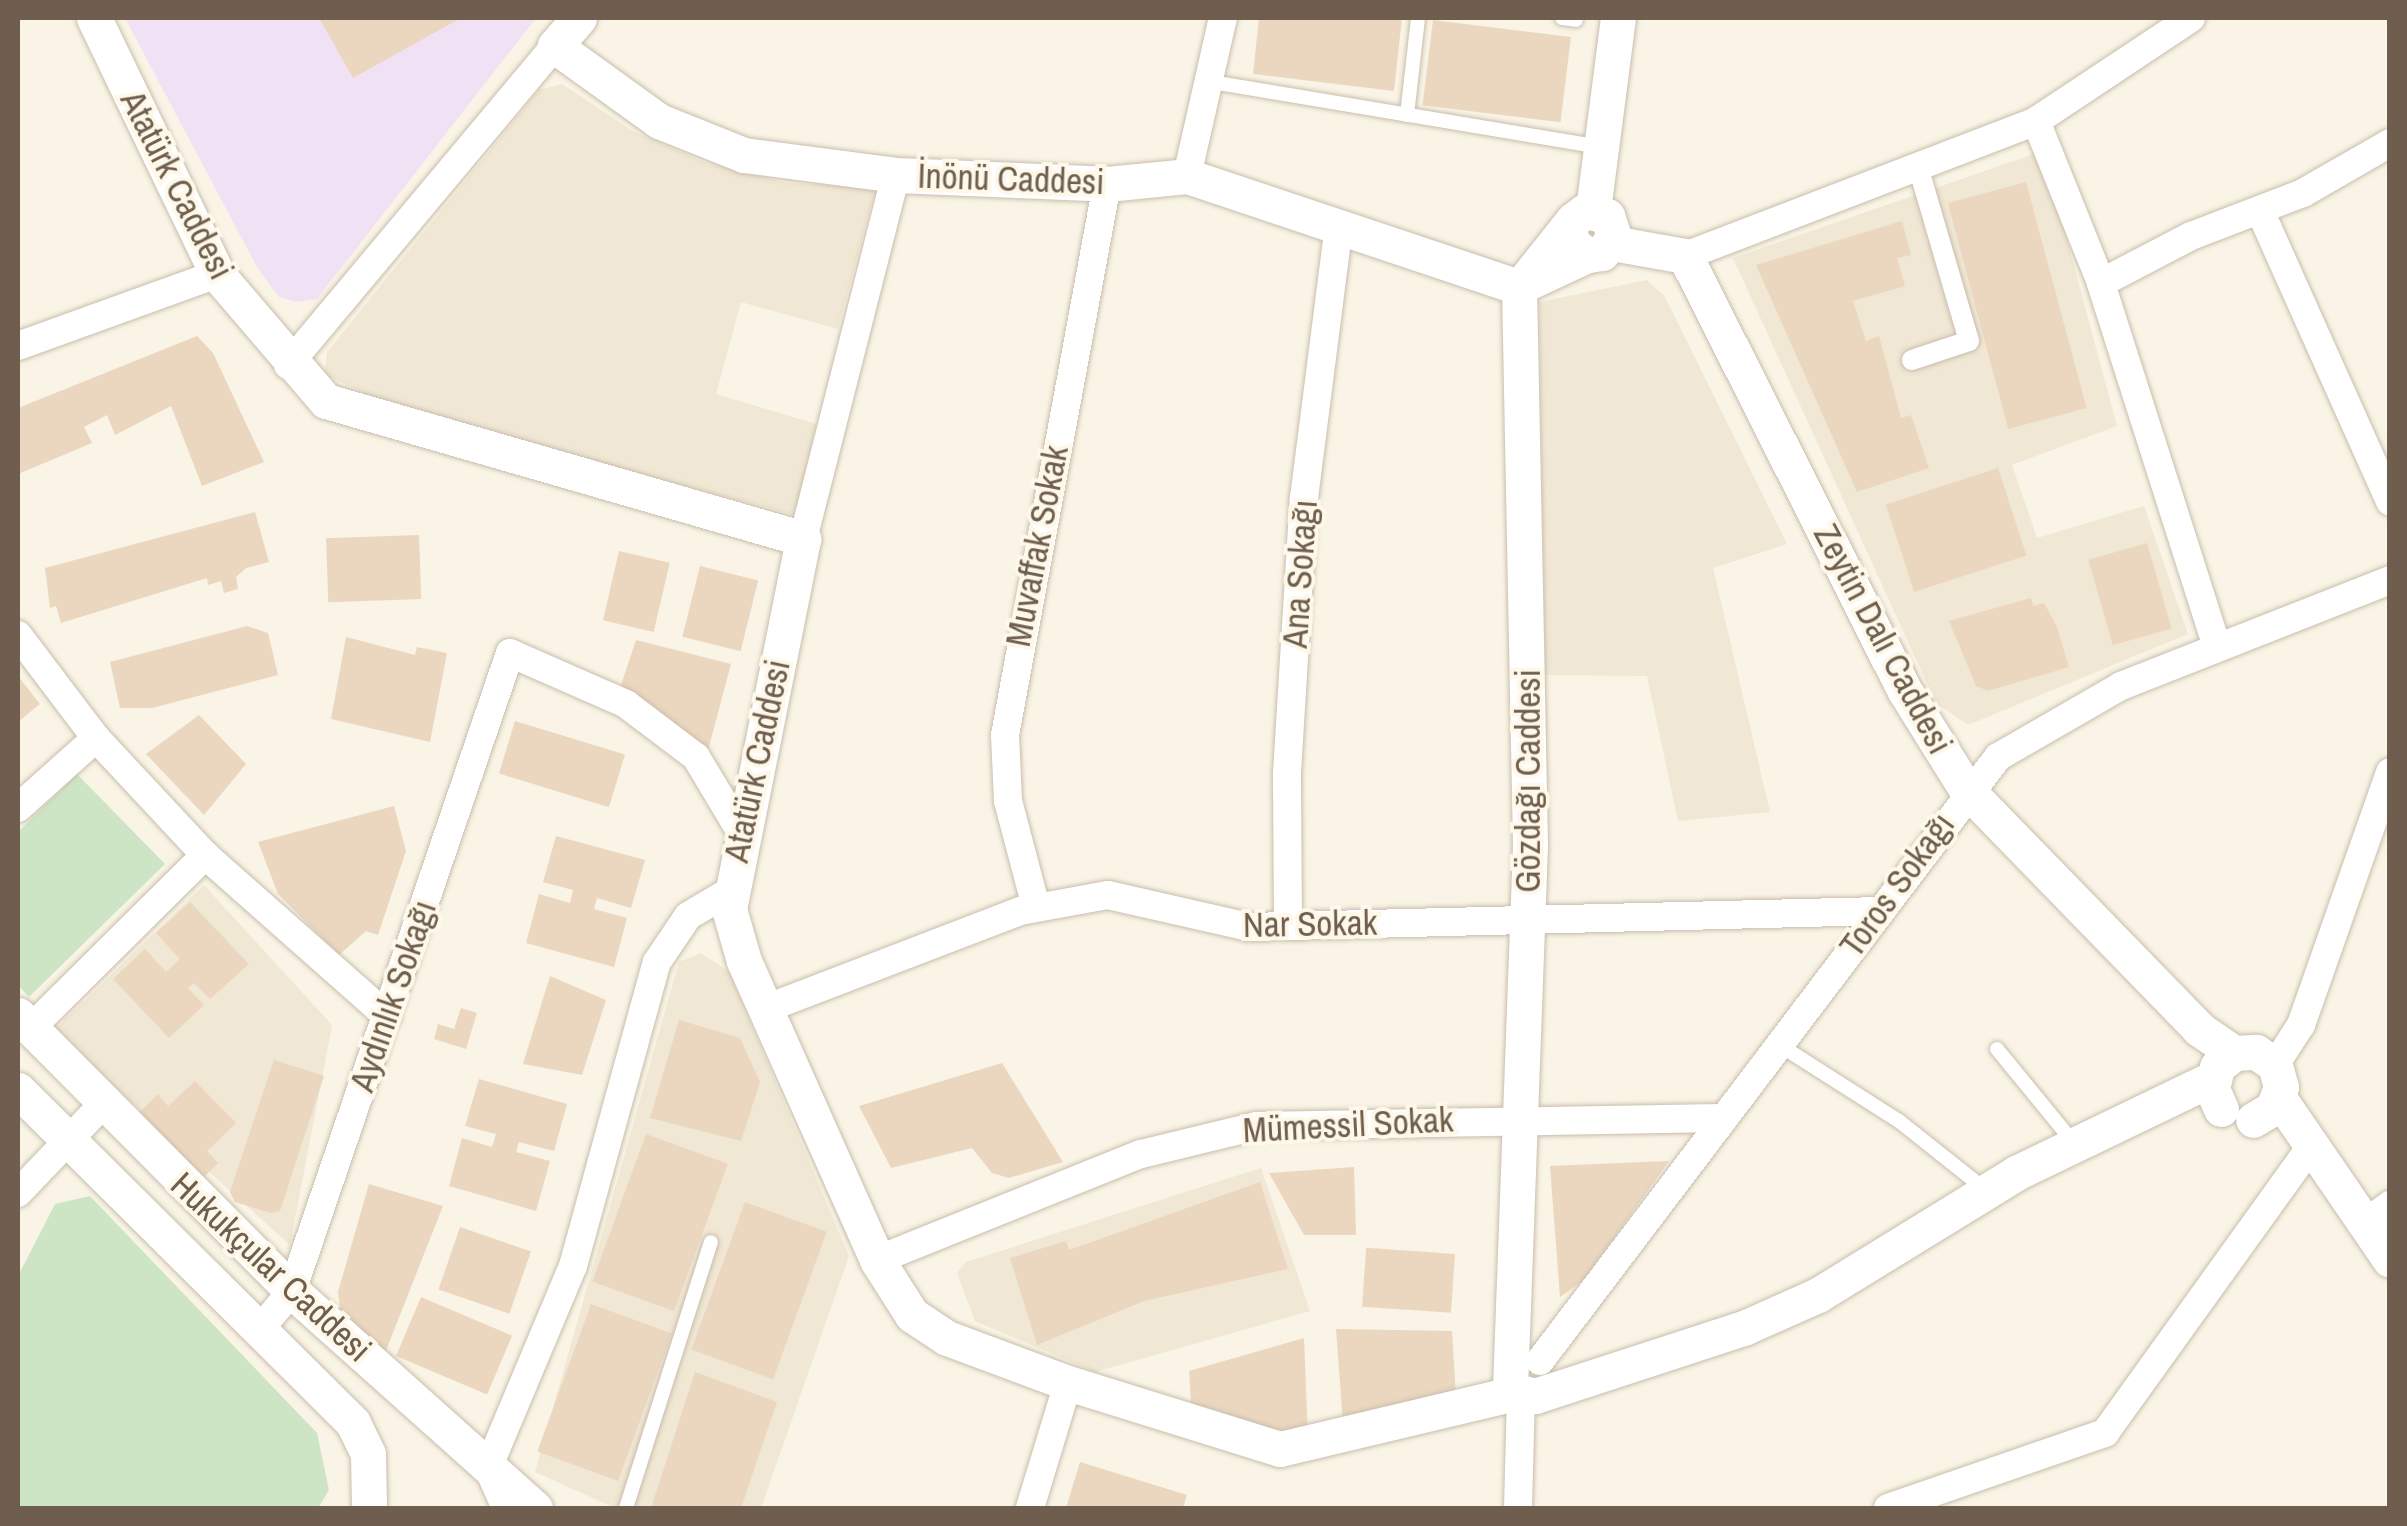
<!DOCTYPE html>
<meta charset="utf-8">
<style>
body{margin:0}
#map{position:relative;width:2407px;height:1526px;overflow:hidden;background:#f9f4e5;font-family:"Archivo Narrow",sans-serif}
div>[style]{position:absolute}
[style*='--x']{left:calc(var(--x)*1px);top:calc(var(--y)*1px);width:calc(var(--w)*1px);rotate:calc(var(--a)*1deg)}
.residential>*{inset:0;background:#f0e7d4}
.education>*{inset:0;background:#f1e1f5}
.green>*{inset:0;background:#cde5c5}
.building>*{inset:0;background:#ebd7bf;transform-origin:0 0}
.roads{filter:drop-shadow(0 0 2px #c9bdac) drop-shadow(0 0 2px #c9bdac)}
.service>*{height:14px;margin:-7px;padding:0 7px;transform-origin:7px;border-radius:7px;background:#fff}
.pedestrian>*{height:20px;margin:-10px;padding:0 10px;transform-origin:10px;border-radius:10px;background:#fff}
.minor>*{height:28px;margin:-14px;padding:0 14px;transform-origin:14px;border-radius:14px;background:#fff}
.tertiary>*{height:35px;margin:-17.5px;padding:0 17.5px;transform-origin:17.5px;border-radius:17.5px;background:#fff}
span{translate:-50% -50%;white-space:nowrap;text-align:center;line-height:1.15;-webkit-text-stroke:8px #fdf8ea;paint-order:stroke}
.street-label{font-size:35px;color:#6f5e4d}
.frame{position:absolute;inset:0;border:20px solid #6f5e4d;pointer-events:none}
</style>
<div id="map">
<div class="residential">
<div style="clip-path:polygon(562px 84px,631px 130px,704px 162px,786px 183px,876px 187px,838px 329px,741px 302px,716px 394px,816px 424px,795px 515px,409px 413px,325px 375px,327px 352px,539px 90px)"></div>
<div style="clip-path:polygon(2043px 151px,2117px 426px,2012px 465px,2037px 538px,2144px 506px,2188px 634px,1968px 725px,1936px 703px,1733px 258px)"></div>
<div style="clip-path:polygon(1647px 280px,1665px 297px,1787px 544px,1713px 568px,1770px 812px,1678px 821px,1647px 676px,1545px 675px,1539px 302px)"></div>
<div style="clip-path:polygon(204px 885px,332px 1025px,290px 1245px,53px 1031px)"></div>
<div style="clip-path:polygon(701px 953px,729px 972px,849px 1256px,761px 1508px,615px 1508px,535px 1472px,679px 962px)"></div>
<div style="clip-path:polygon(1261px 1168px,1310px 1311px,1095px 1372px,975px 1321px,957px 1273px,966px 1262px)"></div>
</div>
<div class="education">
<div style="clip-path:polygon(125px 18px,536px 18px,317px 299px,296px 302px,279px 297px,257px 267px)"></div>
</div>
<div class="green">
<div style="clip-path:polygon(77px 774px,165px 864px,29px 997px,18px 985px,18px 832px)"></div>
<div style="clip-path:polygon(90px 1196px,317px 1433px,329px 1490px,318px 1508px,18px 1508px,18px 1276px,55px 1204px)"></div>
</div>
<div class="building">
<div style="clip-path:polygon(319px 18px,461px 18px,353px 78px)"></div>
<div style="clip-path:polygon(1259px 18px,1402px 18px,1394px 91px,1253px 74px)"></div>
<div style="left:1433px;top:20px;width:139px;height:86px;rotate:7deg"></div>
<div style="left:2026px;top:182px;width:234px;height:81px;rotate:75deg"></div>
<div style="clip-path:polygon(1902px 221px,1911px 255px,1897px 258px,1905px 286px,1853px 301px,1866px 341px,1879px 336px,1901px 418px,1911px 415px,1929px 468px,1857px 492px,1756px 265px)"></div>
<div style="clip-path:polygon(197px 336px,213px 353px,264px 462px,202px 486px,171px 406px,115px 435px,107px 415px,84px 427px,92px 443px,18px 474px,18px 408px)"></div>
<div style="left:1998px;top:468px;width:92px;height:118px;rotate:72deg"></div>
<div style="clip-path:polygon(255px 512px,269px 562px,246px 568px,236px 577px,238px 589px,224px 593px,221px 581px,208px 585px,207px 578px,61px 623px,56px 606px,50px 608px,45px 568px)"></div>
<div style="left:419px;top:535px;width:64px;height:93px;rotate:88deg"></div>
<div style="left:2147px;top:543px;width:89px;height:61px;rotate:74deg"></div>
<div style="left:619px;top:551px;width:52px;height:71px;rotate:13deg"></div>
<div style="left:700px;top:566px;width:60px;height:73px;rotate:14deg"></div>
<div style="clip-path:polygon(2031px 598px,2033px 606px,2044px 603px,2057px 627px,2069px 667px,1988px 691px,1976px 686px,1949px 621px)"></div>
<div style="clip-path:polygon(247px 626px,268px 633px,278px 675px,152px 708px,120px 708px,110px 662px)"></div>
<div style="clip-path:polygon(346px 637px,415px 655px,417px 647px,447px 653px,430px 742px,331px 719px)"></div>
<div style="clip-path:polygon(636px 640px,731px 664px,707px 754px,617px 697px)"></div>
<div style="clip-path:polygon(18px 676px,40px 704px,18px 722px)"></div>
<div style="clip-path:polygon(199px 715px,246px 764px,204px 815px,146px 754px)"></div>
<div style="left:515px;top:721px;width:115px;height:55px;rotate:17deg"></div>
<div style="clip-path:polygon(394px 806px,406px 851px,378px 935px,366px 931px,339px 955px,278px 894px,258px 842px)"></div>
<div style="clip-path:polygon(556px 836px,645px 860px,631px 908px,597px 898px,594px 909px,627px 918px,614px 967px,526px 943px,539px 894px,570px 903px,573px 890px,543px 882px)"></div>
<div style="clip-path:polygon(190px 902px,249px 964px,210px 999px,194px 983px,188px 988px,204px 1005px,169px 1038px,113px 979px,145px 949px,166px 972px,180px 959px,156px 933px)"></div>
<div style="clip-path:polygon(550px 976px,606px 1000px,582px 1075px,523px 1064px)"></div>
<div style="clip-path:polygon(461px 1008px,477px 1013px,466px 1049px,434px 1039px,438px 1024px,454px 1029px)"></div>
<div style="clip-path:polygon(679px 1020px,740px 1038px,760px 1082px,741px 1141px,650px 1118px)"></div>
<div style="clip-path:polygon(274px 1060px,324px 1076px,280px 1211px,270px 1213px,235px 1202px,230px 1192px)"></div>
<div style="clip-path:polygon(1002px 1063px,1063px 1162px,1009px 1178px,992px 1173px,972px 1148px,891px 1168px,859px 1106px)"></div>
<div style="clip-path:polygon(479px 1079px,567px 1104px,554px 1151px,519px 1142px,516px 1152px,550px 1161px,536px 1211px,449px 1186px,462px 1138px,492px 1147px,496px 1134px,465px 1126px)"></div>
<div style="clip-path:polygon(195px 1081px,236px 1123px,207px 1151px,218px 1163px,198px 1183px,135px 1117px,158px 1094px,168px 1106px)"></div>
<div style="left:646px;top:1134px;width:87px;height:157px;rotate:20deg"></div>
<div style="clip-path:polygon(1669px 1161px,1584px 1280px,1560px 1297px,1550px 1166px)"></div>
<div style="clip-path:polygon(1354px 1167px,1356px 1235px,1304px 1235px,1269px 1173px)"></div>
<div style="clip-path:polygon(1260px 1182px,1288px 1269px,1144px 1301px,1037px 1345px,1010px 1258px,1066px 1241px,1069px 1250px)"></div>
<div style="clip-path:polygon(369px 1184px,443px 1206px,383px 1358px,342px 1322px,338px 1292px)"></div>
<div style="left:745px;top:1202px;width:87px;height:157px;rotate:20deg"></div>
<div style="left:460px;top:1227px;width:75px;height:66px;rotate:19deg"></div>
<div style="left:1455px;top:1254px;width:59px;height:89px;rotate:94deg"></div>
<div style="left:421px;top:1297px;width:99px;height:64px;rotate:23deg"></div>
<div style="left:591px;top:1304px;width:86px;height:157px;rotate:20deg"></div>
<div style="clip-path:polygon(1336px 1329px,1452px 1331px,1456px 1397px,1343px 1424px)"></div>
<div style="clip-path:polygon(1304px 1338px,1308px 1438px,1192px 1421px,1189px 1371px)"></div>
<div style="clip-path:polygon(695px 1372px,777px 1402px,741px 1508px,651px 1508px)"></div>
<div style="clip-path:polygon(1080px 1462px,1187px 1495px,1183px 1508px,1066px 1508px)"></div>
</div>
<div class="roads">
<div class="service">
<div style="--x:1562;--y:18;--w:14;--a:8"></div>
<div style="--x:1212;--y:82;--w:393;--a:9.5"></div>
<div style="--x:1407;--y:115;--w:98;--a:-83.5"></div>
<div style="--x:1778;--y:1044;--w:143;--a:32.5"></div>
<div style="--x:1899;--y:1121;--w:112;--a:38.5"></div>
<div style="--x:1997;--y:1049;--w:122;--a:50.7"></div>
<div style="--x:626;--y:1508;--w:279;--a:-72.3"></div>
</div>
<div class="pedestrian">
<div style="--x:1912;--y:360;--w:60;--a:-18.4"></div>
<div style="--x:1969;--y:341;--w:178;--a:-106.3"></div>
</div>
<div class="minor">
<div style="--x:2036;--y:121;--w:175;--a:68.1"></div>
<div style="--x:1187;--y:176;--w:162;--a:-77.2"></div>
<div style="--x:2261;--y:213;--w:316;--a:65.9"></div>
<div style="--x:1685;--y:256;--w:376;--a:-21"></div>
<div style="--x:2036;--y:121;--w:186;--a:-33.6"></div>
<div style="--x:18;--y:346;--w:212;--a:-19.9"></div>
<div style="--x:288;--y:365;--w:416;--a:-50.1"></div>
<div style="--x:803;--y:539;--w:376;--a:-75.7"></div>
<div style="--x:18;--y:635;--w:129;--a:52.9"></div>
<div style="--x:96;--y:738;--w:160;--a:47"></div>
<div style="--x:2217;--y:647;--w:382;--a:-107.7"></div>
<div style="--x:2101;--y:283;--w:102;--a:-27.6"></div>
<div style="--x:2191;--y:236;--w:120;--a:-21"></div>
<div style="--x:2303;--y:193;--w:100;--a:-29.9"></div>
<div style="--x:18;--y:808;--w:105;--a:-41.9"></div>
<div style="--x:1036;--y:907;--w:110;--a:-104.8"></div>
<div style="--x:1008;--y:801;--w:66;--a:-92.6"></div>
<div style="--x:1005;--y:735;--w:560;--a:-79.51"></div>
<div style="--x:1288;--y:926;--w:153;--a:-90.4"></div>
<div style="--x:1287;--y:773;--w:276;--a:-86.5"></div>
<div style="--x:1304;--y:498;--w:276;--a:-82.7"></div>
<div style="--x:765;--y:1009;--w:273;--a:-21"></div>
<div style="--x:1020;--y:911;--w:89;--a:-10.3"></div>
<div style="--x:1108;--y:895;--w:145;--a:12.8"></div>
<div style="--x:1249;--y:927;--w:630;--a:-1.45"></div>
<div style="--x:30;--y:1029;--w:247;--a:-44.8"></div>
<div style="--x:205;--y:855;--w:243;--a:41.5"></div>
<div style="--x:2275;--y:1065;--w:48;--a:-57"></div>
<div style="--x:2301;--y:1025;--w:268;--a:-70.6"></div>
<div style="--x:18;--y:1193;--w:120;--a:-46.3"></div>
<div style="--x:2365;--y:1223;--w:31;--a:-36"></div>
<div style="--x:877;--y:1260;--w:284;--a:-21.9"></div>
<div style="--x:1141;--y:1154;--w:119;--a:-13.6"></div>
<div style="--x:1257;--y:1126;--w:464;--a:-1"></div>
<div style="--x:259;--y:1330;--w:51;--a:-49.8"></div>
<div style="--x:292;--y:1291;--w:674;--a:-71.14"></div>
<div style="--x:510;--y:653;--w:127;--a:23.7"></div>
<div style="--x:626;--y:704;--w:88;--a:37.1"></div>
<div style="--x:696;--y:757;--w:90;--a:59.1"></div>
<div style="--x:1540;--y:1361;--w:758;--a:-52.83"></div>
<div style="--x:1998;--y:757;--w:142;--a:-30"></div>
<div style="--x:2121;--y:686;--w:289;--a:-21.5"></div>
<div style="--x:506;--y:1508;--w:44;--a:-114.2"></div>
<div style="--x:488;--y:1468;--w:219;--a:-67.2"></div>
<div style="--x:573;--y:1266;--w:315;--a:-74.6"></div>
<div style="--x:657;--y:962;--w:55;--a:-56"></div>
<div style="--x:688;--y:916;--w:49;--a:-30.8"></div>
<div style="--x:1030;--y:1508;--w:131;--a:-73.1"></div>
<div style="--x:1518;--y:1508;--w:112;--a:-88.5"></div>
<div style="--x:1888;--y:1508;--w:230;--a:-19.1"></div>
<div style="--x:2105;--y:1433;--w:351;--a:-54.3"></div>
</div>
<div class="tertiary">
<div style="--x:94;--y:18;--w:284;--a:64.3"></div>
<div style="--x:217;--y:274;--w:167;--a:49.4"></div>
<div style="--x:326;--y:401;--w:497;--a:16.1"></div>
<div style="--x:803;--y:539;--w:377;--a:101.3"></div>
<div style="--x:729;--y:909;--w:54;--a:73.9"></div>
<div style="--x:744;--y:961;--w:327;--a:66"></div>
<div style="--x:877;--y:1260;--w:65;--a:57.5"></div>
<div style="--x:912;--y:1315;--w:42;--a:33.3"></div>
<div style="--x:947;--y:1338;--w:129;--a:20.4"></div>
<div style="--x:1068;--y:1383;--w:222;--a:17.3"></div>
<div style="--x:1280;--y:1449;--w:242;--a:-13.4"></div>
<div style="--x:579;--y:18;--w:37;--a:131"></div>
<div style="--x:555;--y:46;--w:128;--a:35.8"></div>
<div style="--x:659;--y:121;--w:92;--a:21.8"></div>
<div style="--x:744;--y:155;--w:153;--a:7.5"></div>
<div style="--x:896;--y:175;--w:211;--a:2.4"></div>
<div style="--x:1107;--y:184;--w:80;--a:-5.7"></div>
<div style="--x:1187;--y:176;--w:350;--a:18.5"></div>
<div style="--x:1519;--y:287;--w:75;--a:-25.2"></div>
<div style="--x:1593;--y:210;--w:194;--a:-82.6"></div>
<div style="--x:1612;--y:243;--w:74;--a:10.1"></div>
<div style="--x:1685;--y:256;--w:487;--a:63.2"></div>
<div style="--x:1905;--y:691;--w:115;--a:58.1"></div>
<div style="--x:1966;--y:789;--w:334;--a:45.8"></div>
<div style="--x:2199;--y:1029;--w:42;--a:34.4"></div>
<div style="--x:1526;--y:279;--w:75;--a:-51.5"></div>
<div style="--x:1573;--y:220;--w:15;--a:-37"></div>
<div style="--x:1585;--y:211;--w:23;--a:13"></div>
<div style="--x:1607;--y:216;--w:21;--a:71"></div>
<div style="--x:1614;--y:236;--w:21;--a:125"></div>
<div style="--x:1602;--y:253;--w:15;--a:172"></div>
<div style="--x:1587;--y:255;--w:21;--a:-141"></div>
<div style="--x:1571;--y:242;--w:15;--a:-94"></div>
<div style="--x:1519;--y:287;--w:558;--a:88.87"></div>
<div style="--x:1530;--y:845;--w:544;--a:92.11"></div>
<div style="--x:1510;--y:1389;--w:26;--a:16"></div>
<div style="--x:1535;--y:1396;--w:222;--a:-18.1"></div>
<div style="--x:1746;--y:1327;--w:79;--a:-24"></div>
<div style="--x:1818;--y:1295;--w:233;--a:-31.6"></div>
<div style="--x:2016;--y:1173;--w:219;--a:-25.7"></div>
<div style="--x:18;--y:1015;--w:389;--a:45.2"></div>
<div style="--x:292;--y:1291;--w:326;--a:41.8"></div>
<div style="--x:18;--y:1090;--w:472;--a:44.8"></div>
<div style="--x:353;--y:1423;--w:34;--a:64"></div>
<div style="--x:368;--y:1454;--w:54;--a:88.9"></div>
<div style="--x:2279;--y:1098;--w:196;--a:55.6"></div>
<div style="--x:2221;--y:1109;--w:22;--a:-114"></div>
<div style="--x:2212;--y:1089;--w:23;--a:-77"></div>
<div style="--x:2217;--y:1067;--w:22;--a:-39"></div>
<div style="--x:2234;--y:1053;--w:22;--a:-3"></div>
<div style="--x:2256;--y:1052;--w:23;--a:34"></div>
<div style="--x:2275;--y:1065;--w:23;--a:75"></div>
<div style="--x:2281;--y:1087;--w:22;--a:111"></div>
<div style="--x:2273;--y:1108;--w:23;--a:149"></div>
</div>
</div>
<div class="street-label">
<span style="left:1011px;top:179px;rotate:2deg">İnönü Caddesi</span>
<span style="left:177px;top:185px;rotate:63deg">Atatürk Caddesi</span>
<span style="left:1037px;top:546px;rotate:-79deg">Muvaffak Sokak</span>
<span style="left:1300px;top:574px;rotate:-86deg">Ana Sokağı</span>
<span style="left:1883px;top:639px;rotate:62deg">Zeytin Dalı Caddesi</span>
<span style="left:757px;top:761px;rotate:-78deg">Atatürk Caddesi</span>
<span style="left:1528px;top:781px;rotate:-90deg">Gözdağı Caddesi</span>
<span style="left:1897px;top:885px;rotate:-54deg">Toros Sokağı</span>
<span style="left:1310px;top:924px;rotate:-1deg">Nar Sokak</span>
<span style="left:393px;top:996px;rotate:-71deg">Aydınlık Sokağı</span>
<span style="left:1348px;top:1125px;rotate:-3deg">Mümessil Sokak</span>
<span style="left:271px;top:1267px;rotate:43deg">Hukukçular Caddesi</span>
</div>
<div class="frame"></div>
</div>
